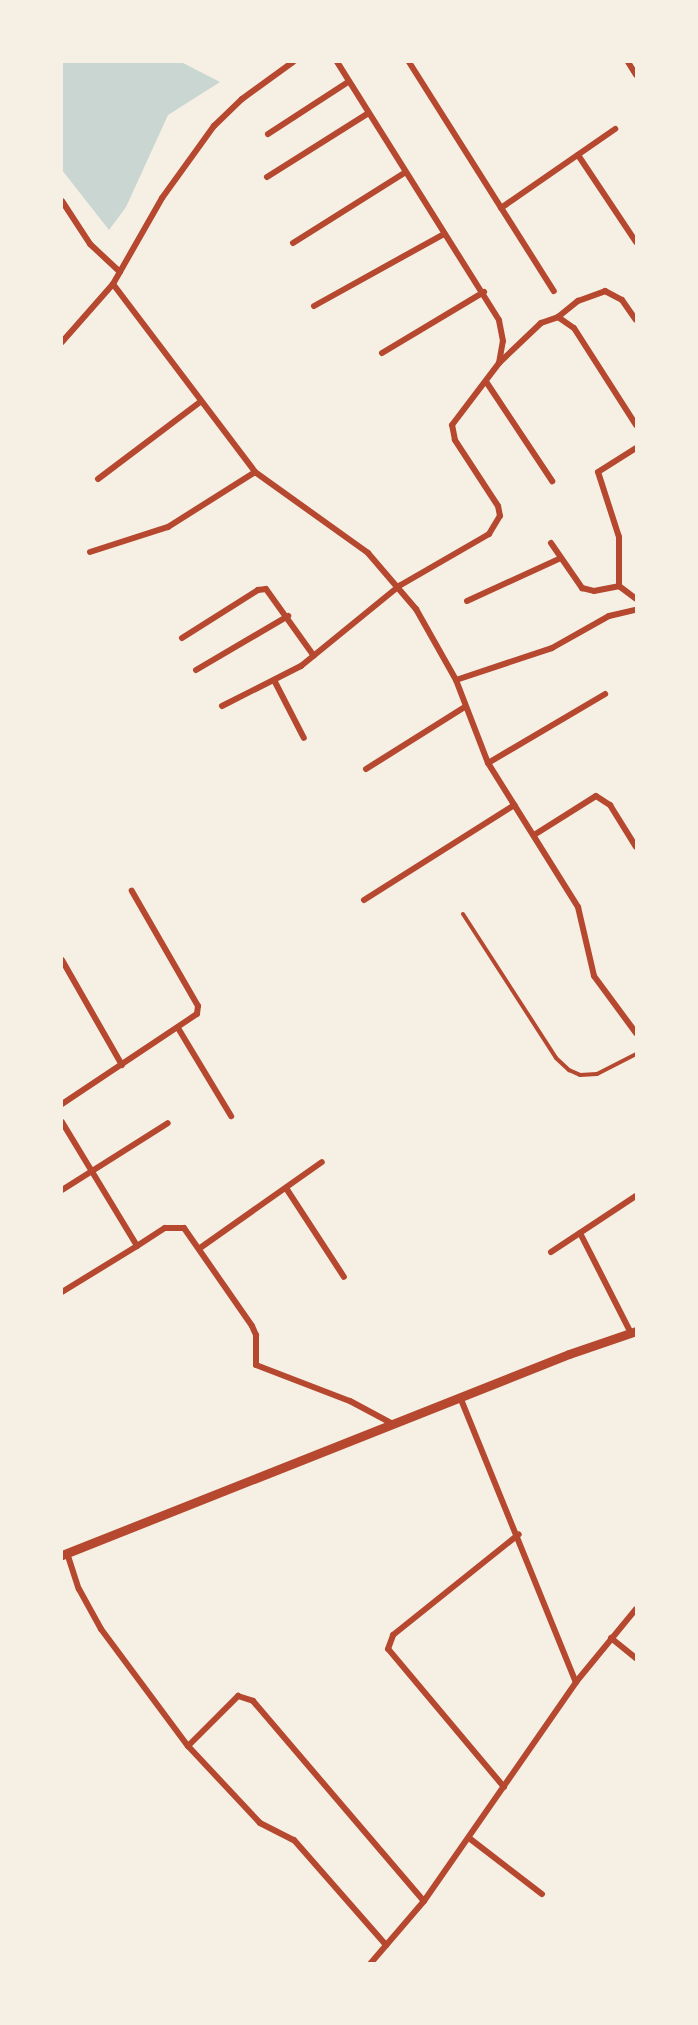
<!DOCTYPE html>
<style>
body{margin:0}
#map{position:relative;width:698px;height:2025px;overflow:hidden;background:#f6efe4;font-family:"IBM Plex Serif",serif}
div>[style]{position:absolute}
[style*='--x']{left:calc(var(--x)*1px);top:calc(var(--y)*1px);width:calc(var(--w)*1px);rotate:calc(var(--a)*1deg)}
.water>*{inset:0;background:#c9d6d2}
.service>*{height:4px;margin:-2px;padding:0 2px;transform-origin:2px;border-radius:2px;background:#b5482f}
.minor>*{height:6px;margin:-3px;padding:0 3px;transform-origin:3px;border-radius:3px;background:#b5482f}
.tertiary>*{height:9px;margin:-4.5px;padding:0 4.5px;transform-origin:4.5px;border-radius:4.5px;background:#b5482f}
span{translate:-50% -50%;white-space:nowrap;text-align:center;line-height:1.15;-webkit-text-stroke:4.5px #f6efe4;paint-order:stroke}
.frame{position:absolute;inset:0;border:63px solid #f6efe4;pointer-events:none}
</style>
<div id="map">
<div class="water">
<div style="clip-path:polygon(62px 62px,181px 62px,220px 82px,168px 115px,126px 207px,109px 230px,62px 170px)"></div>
</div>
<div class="service">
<div style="--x:463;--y:914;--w:171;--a:57.1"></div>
<div style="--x:556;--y:1058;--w:18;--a:43"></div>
<div style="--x:569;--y:1070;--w:12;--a:24"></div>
<div style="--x:580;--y:1075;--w:17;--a:-3"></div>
<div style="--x:597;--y:1074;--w:44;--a:-27.1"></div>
</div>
<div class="minor">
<div style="--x:409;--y:62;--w:271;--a:57.7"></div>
<div style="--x:628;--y:62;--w:15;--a:58"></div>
<div style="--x:268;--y:134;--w:95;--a:-33"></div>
<div style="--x:578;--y:155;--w:105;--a:56.3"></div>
<div style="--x:267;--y:177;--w:118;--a:-32.2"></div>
<div style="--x:62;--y:201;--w:51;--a:56.9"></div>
<div style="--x:90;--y:244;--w:41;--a:43"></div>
<div style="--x:501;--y:208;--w:139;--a:-34.7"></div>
<div style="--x:293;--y:243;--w:131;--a:-32.2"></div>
<div style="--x:113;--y:284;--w:236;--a:52.9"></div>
<div style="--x:255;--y:472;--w:139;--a:35.6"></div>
<div style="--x:368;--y:553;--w:74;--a:49.4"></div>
<div style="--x:416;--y:609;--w:81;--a:60.6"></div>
<div style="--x:456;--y:680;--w:89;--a:68.9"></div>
<div style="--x:488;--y:763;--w:170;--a:58"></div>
<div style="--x:578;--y:907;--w:71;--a:76.9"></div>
<div style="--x:594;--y:976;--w:71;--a:53.6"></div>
<div style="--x:314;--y:306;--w:149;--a:-29"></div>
<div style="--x:558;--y:317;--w:26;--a:-39"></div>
<div style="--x:578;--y:301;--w:29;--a:-20"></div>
<div style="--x:605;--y:291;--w:19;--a:28"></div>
<div style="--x:622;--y:300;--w:24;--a:55"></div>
<div style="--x:62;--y:342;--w:77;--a:-48.7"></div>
<div style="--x:113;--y:284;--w:99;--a:-60.3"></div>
<div style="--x:162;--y:198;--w:89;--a:-54.2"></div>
<div style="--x:214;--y:126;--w:39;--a:-44"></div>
<div style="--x:242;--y:99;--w:63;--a:-36"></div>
<div style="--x:382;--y:353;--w:119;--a:-30.9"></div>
<div style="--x:499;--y:363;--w:58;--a:-43.6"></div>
<div style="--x:541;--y:323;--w:18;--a:-19"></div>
<div style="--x:558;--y:317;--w:19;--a:35"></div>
<div style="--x:574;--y:328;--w:115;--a:57.4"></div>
<div style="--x:487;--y:383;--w:118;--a:56.4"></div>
<div style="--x:98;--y:479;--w:128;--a:-37"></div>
<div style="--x:551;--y:543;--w:55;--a:55.4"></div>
<div style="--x:582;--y:588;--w:12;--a:14"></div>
<div style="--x:594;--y:591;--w:25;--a:-11"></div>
<div style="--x:619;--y:586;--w:21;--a:37"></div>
<div style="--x:90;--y:552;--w:82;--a:-17.8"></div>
<div style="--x:168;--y:527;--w:103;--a:-32.3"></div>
<div style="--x:619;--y:586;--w:49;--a:-90"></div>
<div style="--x:619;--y:537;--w:68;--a:-107.9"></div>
<div style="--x:598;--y:472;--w:45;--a:-32.3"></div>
<div style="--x:467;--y:601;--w:103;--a:-24.6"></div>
<div style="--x:182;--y:638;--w:90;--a:-32.3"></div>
<div style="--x:258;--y:590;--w:8;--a:-7"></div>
<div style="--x:266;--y:589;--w:82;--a:54.4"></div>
<div style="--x:196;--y:670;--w:107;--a:-30.4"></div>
<div style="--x:274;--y:680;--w:65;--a:62.7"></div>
<div style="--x:456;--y:680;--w:101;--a:-18.4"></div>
<div style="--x:552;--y:648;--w:65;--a:-29.3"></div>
<div style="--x:609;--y:616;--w:28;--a:-13"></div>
<div style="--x:222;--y:706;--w:89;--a:-26.9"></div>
<div style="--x:301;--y:666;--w:127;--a:-39.2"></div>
<div style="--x:399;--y:586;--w:104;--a:-30"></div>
<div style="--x:489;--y:534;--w:21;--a:-59"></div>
<div style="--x:500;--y:516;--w:10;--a:-101"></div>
<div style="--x:498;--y:506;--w:79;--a:-123.1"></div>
<div style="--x:455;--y:440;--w:15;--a:-101"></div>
<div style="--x:452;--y:425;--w:78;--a:-52.8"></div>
<div style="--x:499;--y:363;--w:22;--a:-80"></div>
<div style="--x:503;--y:341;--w:21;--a:-101"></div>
<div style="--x:499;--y:320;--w:305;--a:-122.1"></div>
<div style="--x:488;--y:763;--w:136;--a:-30.5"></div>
<div style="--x:366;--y:769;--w:117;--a:-32.1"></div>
<div style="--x:534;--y:835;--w:73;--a:-32.2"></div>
<div style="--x:596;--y:796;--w:17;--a:33"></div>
<div style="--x:610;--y:805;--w:49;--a:58.2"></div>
<div style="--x:364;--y:900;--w:178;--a:-32.3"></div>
<div style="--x:62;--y:960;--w:121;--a:60.3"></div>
<div style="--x:178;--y:1028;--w:103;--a:58.9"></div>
<div style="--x:62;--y:1104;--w:162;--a:-33.7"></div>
<div style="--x:197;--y:1014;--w:8;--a:-83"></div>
<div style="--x:198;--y:1006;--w:133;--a:-119.9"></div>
<div style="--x:62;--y:1122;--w:145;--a:58.8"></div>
<div style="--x:137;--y:1246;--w:88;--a:148.5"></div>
<div style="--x:286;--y:1188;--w:106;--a:56.9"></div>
<div style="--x:62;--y:1190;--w:125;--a:-32.3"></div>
<div style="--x:580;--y:1233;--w:112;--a:63"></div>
<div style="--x:137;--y:1246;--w:33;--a:-33"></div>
<div style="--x:165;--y:1228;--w:19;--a:0"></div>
<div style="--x:184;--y:1228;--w:119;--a:55.2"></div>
<div style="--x:252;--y:1326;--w:10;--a:66"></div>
<div style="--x:256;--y:1335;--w:30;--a:90"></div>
<div style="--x:256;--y:1365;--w:101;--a:21"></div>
<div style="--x:350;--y:1401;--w:49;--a:28.1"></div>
<div style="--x:200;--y:1248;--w:149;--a:-35.2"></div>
<div style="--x:551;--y:1252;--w:102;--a:-33.4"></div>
<div style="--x:460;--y:1397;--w:308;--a:67.9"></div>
<div style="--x:67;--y:1553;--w:38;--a:72"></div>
<div style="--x:79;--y:1589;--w:46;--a:61.2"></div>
<div style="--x:101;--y:1629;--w:146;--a:53.4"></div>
<div style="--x:188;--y:1746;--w:105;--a:46.9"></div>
<div style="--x:260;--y:1823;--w:38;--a:27"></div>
<div style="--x:294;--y:1840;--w:140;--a:48.8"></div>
<div style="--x:611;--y:1638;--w:32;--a:39"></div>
<div style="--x:188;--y:1746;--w:71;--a:-45"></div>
<div style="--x:238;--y:1696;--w:16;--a:18"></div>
<div style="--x:253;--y:1701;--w:263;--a:49.5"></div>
<div style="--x:504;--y:1787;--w:180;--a:-130"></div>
<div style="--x:388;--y:1649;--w:15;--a:-70"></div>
<div style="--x:393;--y:1635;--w:161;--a:-38.7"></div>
<div style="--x:469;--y:1838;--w:92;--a:37.5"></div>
<div style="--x:370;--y:1964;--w:83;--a:-49.4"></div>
<div style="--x:424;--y:1901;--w:267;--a:-55.2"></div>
<div style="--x:576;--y:1682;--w:94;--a:-50.6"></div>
</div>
<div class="tertiary">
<div style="--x:62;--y:1555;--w:545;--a:-21.63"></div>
<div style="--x:569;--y:1354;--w:71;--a:-18.9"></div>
</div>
<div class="frame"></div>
</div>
